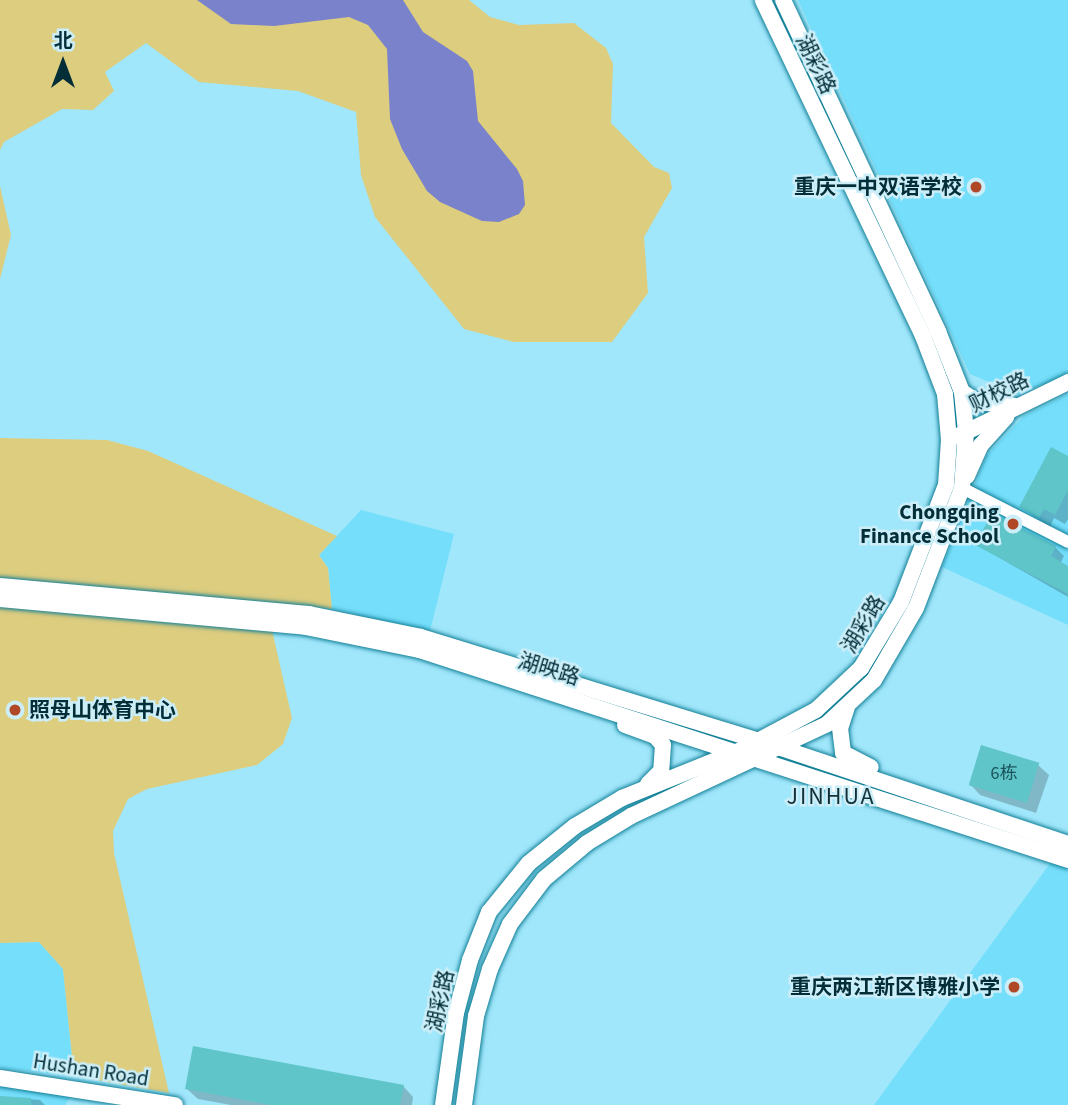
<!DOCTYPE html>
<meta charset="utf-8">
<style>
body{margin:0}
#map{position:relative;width:1068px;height:1105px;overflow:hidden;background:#a0e7fb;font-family:"Source Sans 3","Noto Sans SC",sans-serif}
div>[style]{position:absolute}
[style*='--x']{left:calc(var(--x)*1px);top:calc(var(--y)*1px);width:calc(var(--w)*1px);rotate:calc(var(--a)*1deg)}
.built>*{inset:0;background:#75dffb}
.green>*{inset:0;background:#ddcd7f}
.water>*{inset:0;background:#7982cb}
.shadow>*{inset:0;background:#0003}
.building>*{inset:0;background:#5fc5c8;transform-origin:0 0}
.roads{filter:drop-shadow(0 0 2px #117f96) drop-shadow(0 0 2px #117f96)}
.street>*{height:12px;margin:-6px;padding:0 6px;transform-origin:6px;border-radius:6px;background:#fff}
.secondary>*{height:16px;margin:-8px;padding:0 8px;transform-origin:8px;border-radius:8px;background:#fff}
.dots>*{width:19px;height:19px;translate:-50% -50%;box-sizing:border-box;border:4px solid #cceef8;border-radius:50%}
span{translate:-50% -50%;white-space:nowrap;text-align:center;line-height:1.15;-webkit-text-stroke:5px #cceef8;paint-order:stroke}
.number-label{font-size:18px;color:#1a545c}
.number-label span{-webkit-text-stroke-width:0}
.street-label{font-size:21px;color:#032e38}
.poi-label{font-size:21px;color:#032e38;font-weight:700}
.right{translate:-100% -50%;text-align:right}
.left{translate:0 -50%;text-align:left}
.quarter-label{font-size:24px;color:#133139;letter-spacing:2px}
.north{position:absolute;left:28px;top:28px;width:70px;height:70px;-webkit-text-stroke:5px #cceef8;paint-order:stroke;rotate:0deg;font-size:19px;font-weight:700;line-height:28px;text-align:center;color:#032e38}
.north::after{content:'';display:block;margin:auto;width:24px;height:32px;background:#032e38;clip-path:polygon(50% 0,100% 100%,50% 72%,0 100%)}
</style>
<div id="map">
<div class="built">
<div style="clip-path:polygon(798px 0,1068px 0,1068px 375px,1018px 394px,970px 374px)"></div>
<div style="clip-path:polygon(1068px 394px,1068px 625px,942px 567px,987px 455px,1024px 416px)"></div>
<div style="clip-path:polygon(361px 510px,454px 534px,430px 631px,332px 609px,328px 568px,319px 555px)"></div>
<div style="clip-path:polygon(1051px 862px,1068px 868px,1068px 1105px,874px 1105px)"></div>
<div style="clip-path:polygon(39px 942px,63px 969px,74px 1076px,0 1068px,0 943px)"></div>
<div style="clip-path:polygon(0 1086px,71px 1096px,65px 1105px,0 1105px)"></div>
</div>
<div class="green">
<div style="clip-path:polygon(0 0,469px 0,490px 17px,519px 25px,574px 23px,606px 48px,613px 64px,611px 123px,654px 167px,669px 173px,672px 188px,644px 237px,648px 293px,612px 342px,514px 342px,464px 329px,375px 217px,361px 175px,356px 112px,298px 91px,199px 82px,146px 43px,105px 72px,114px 91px,93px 110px,62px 109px,4px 142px,0 150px)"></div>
<div style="clip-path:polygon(0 186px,11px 235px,0 279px)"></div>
<div style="clip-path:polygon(0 438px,107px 440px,148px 451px,337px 536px,319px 555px,328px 568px,332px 609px,0 578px)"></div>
<div style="clip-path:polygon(0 604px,272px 630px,292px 718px,283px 744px,257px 765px,147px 789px,128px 799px,113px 831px,114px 853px,169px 1093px,74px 1076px,63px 969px,39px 942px,0 943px)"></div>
</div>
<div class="water">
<div style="clip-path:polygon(197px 0,403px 0,423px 32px,467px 61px,473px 71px,478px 121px,517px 169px,523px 181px,525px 205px,519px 214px,499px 222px,482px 221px,440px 202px,427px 191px,402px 149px,390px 119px,387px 49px,368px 25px,349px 17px,274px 26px,231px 24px)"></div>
</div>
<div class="shadow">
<div style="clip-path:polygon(1068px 458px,1068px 519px,1065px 524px,1054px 518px,1050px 527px,1021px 507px)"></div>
<div style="clip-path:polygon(977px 545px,1055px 547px,1064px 556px,1060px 564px,1068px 568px,1068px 597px)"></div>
<div style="clip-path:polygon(1038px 765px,1049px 775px,1036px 813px,980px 795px,970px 784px)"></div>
<div style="clip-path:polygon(403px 1086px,413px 1097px,412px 1105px,231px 1105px,198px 1099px,187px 1089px)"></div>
<div style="clip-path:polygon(0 1097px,40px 1100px,45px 1105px,0 1105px)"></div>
</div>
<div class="building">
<div style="clip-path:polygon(1051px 447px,1068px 456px,1068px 490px,1055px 515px,1044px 509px,1039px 518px,1019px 507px)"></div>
<div style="clip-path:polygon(992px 513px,1056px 546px,1051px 556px,1068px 566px,1068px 594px,975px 545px)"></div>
<div style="left:981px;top:745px;width:61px;height:42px;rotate:17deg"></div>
<div style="clip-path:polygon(193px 1046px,404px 1085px,400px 1105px,272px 1105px,185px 1089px)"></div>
<div style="clip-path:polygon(0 1096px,31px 1098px,31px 1105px,0 1105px)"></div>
</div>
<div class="roads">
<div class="street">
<div style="--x:962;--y:488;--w:119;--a:27"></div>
</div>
<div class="secondary">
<div style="--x:962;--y:392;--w:19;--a:32"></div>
<div style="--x:978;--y:402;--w:38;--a:6"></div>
<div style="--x:958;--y:436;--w:123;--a:-26.1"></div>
<div style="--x:967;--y:476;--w:34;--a:-66"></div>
<div style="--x:981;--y:445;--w:38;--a:-48"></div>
<div style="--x:0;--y:586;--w:310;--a:5.2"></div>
<div style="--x:309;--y:614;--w:114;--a:11.6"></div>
<div style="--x:421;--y:637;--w:377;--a:17.1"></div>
<div style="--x:781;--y:748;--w:303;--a:18.5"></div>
<div style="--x:0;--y:599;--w:307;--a:5.2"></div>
<div style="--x:306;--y:627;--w:115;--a:11.5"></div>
<div style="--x:419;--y:650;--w:682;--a:17.93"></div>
<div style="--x:847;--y:707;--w:22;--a:108"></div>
<div style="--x:840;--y:728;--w:25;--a:83"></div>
<div style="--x:843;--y:753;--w:31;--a:27"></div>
<div style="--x:625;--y:725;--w:32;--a:20"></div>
<div style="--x:655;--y:736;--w:12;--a:48"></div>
<div style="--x:663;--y:745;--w:26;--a:94"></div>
<div style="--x:661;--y:771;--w:18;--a:135"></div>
<div style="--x:0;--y:1078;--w:177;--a:8.8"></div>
<div style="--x:443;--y:1105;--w:93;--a:-82"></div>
<div style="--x:456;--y:1013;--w:55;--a:-75.2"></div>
<div style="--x:470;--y:960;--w:52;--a:-68.4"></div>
<div style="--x:489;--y:912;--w:63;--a:-50.8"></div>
<div style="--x:529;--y:863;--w:59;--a:-38.8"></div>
<div style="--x:575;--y:826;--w:55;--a:-30.8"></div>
<div style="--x:622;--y:798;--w:126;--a:-21.9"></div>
<div style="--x:739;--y:751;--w:87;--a:-28"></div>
<div style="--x:816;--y:710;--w:62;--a:-43"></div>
<div style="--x:861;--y:668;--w:77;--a:-58.8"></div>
<div style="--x:901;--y:602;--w:125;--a:-69"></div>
<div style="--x:946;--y:485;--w:45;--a:-86.2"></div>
<div style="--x:949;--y:440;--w:46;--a:-95"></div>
<div style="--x:945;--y:394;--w:62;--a:-110.8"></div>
<div style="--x:923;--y:336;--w:372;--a:-115.5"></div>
<div style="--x:464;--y:1105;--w:90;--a:-82.3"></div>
<div style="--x:476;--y:1016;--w:49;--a:-73.4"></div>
<div style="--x:490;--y:969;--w:49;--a:-66"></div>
<div style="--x:510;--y:924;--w:56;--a:-52.9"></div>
<div style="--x:544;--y:879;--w:56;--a:-39.9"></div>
<div style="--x:587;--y:843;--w:52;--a:-31.5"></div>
<div style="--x:631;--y:816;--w:217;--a:-25.1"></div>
<div style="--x:827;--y:724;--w:64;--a:-43.1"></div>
<div style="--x:874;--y:680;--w:83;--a:-59.7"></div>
<div style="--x:916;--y:608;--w:129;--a:-69"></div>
<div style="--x:962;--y:488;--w:56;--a:-85.9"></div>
<div style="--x:966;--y:432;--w:40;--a:-95.7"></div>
<div style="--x:962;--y:392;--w:66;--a:-111.5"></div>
<div style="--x:938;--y:331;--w:365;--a:-115.1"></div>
</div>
</div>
<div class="dots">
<div style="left:976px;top:187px;background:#b04827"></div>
<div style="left:1013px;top:524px;background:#b04827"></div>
<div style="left:15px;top:710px;background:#b04827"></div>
<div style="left:1014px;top:987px;background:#b04827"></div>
</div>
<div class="number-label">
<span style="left:1004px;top:774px">6栋</span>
</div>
<div class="street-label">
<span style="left:816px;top:64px;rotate:64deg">湖彩路</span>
<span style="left:999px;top:392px;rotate:-26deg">财校路</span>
<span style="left:863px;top:624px;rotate:-59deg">湖彩路</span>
<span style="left:549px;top:669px;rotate:17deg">湖映路</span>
<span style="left:440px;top:1001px;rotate:-78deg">湖彩路</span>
<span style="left:91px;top:1070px;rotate:9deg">Hushan Road</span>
</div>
<div class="poi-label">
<span class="right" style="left:962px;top:187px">重庆一中双语学校</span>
<span class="right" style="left:999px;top:524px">Chongqing<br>Finance School</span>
<span class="left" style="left:29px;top:710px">照母山体育中心</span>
<span class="right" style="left:1000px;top:987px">重庆两江新区博雅小学</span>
</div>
<div class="quarter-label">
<span style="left:831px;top:797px">JINHUA</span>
</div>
<div class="north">北</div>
</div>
